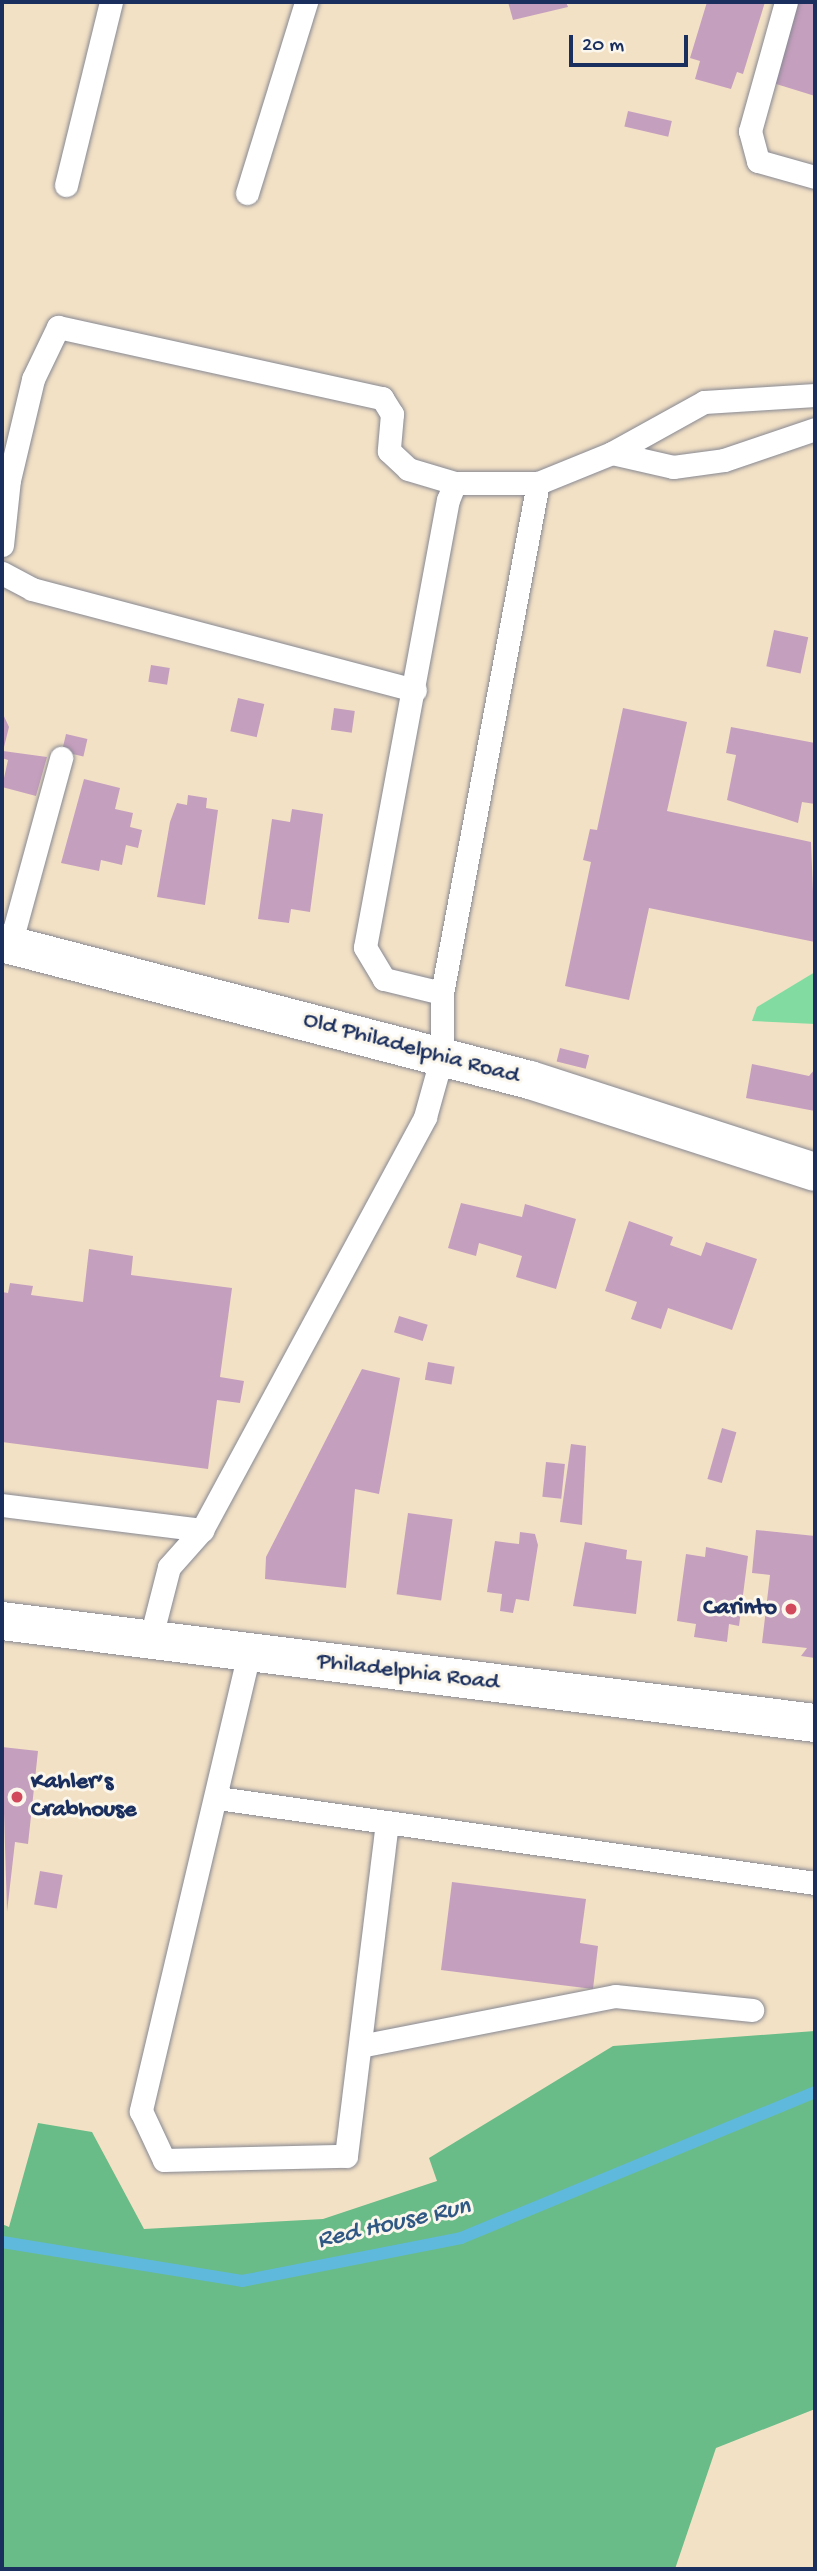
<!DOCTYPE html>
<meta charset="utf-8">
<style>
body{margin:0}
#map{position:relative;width:817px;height:2571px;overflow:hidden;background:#f3e1c5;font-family:"Gochi Hand",sans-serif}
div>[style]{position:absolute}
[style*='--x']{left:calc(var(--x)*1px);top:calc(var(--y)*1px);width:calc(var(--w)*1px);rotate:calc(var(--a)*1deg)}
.green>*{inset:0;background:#82dca2}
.forest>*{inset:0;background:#69bc88}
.stream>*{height:12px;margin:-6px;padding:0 6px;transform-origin:6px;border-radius:6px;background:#5fb9dc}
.building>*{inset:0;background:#c59fbe;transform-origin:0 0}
.roads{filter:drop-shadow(0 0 2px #878892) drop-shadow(0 0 2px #878892)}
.service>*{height:23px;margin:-11.5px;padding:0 11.5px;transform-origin:11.5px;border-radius:11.5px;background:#fff}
.minor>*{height:38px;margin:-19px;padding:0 19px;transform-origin:19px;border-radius:19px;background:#fff}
.secondary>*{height:38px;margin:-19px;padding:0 19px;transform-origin:19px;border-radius:19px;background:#fff}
.dots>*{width:19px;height:19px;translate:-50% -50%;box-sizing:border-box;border:4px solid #fbf7ec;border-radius:50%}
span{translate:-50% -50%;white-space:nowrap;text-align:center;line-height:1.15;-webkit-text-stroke:6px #fbf7ec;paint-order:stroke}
.street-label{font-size:24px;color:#1b2f5e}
.poi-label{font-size:24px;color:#1b2f5e;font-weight:700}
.right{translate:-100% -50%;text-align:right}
.left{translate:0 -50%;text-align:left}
.water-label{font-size:26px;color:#2f5884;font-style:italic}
.frame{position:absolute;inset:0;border:4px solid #1b2f5e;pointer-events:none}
.scale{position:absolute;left:569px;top:35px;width:119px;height:32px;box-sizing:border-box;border:4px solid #1b2f5e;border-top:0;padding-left:9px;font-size:21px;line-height:24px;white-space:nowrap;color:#1b2f5e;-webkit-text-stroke:5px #fbf7ec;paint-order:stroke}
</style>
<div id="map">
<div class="green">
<div style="clip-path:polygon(815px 972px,815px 1024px,752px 1021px,757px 1007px)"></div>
</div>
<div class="forest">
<div style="clip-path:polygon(815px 2031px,815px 2409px,716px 2448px,675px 2569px,2px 2569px,2px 2224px,9px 2227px,38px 2123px,92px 2132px,144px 2229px,323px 2219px,437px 2181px,429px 2158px,613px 2046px)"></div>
</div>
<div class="stream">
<div style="--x:2;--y:2242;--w:243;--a:9.2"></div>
<div style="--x:242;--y:2281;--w:223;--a:-11.1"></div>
<div style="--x:461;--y:2238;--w:383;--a:-22.4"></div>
</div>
<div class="building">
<div style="clip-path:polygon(508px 2px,566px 2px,568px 7px,513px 20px)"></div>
<div style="clip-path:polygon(707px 2px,765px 2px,743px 74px,737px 72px,731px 89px,695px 79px,700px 61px,690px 58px)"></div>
<div style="clip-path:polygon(798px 2px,815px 2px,815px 96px,773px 83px)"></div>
<div style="left:628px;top:111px;width:45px;height:16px;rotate:13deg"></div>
<div style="left:774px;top:630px;width:35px;height:37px;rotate:12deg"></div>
<div style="left:151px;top:665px;width:19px;height:17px;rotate:9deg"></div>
<div style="left:238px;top:698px;width:27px;height:34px;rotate:13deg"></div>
<div style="left:334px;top:708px;width:21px;height:22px;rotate:8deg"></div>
<div style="clip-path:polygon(623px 708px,687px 722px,667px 811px,811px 842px,815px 942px,649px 908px,629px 1000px,565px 986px,591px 862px,583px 860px,590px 829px,597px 830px)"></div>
<div style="clip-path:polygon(2px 712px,9px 727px,3px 751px,47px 757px,36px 796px,2px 787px,8px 760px,2px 758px)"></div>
<div style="clip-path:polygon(731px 727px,815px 743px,815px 804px,802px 802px,798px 823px,727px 800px,736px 755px,726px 753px)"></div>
<div style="left:66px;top:734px;width:22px;height:18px;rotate:13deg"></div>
<div style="clip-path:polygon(84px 779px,120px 788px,115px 809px,133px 813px,130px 827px,142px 830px,138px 848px,126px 845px,122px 865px,101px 860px,99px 871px,61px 863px)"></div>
<div style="clip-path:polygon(188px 795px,207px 798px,206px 808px,218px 810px,205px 905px,157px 897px,170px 822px,177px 803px,187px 805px)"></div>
<div style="clip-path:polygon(292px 809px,323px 814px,310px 912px,291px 909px,289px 923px,258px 919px,272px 819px,290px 822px)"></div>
<div style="left:560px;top:1048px;width:30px;height:14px;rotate:14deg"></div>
<div style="clip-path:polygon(752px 1064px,809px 1076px,815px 1069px,815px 1111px,746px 1098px)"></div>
<div style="clip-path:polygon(461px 1203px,522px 1217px,525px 1204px,576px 1219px,556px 1289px,516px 1277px,522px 1256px,479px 1243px,476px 1256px,448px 1248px)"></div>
<div style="clip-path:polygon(629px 1221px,673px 1237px,670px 1245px,701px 1256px,706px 1242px,757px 1259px,732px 1330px,668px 1308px,661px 1329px,631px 1319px,637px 1302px,605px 1291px)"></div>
<div style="clip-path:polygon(89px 1249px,133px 1256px,131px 1275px,232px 1288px,220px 1377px,244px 1381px,240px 1403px,217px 1400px,208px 1469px,2px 1442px,2px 1292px,8px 1293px,10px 1283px,33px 1286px,31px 1295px,83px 1302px)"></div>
<div style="left:399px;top:1316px;width:30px;height:17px;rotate:17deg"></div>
<div style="left:428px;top:1362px;width:27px;height:18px;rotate:10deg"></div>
<div style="clip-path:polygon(362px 1369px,400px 1378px,379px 1494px,355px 1489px,346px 1588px,265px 1579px,266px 1557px)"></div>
<div style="left:722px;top:1428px;width:15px;height:53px;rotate:16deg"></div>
<div style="clip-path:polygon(571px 1444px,586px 1446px,582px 1525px,560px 1522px)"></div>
<div style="left:546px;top:1462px;width:19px;height:35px;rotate:6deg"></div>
<div style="left:408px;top:1513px;width:45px;height:82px;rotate:8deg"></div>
<div style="clip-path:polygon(756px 1530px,815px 1536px,815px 1658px,801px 1656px,807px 1648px,762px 1643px,770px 1575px,752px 1573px)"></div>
<div style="clip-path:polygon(520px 1532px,535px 1534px,538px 1545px,529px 1601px,516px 1599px,513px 1613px,500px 1611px,502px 1594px,487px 1592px,495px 1541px,519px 1544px)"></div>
<div style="clip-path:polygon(585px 1542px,627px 1550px,626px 1559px,642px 1561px,636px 1614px,573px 1606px)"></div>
<div style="clip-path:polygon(706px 1547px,748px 1556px,739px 1626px,729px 1624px,727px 1642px,694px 1637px,696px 1624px,677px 1621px,686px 1554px,705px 1557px)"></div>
<div style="clip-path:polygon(2px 1747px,38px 1751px,28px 1844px,15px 1842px,7px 1912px)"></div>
<div style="left:40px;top:1871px;width:23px;height:34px;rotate:10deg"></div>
<div style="clip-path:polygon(452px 1882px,586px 1899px,580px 1943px,598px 1946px,593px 1989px,441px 1970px)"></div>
</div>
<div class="roads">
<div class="service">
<div style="--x:786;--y:2;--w:134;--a:105.6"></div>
<div style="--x:750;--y:131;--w:31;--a:75"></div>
<div style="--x:758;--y:161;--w:59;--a:15.7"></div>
<div style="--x:66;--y:185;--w:188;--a:-76.2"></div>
<div style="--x:247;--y:193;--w:200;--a:-72.8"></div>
<div style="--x:815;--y:395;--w:111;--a:176.4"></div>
<div style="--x:704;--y:402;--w:105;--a:151"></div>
<div style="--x:612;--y:453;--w:63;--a:12.9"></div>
<div style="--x:673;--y:467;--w:51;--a:-7.8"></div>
<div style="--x:724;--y:460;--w:96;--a:-18.8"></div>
<div style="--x:2;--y:545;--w:65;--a:-83.9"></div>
<div style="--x:9;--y:480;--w:104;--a:-76.6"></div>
<div style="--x:33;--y:379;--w:58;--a:-64.3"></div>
<div style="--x:58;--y:327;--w:332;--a:12.4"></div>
<div style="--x:382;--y:398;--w:19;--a:58"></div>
<div style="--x:392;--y:414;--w:37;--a:95"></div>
<div style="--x:389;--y:451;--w:26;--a:43"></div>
<div style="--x:408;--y:469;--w:49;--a:16.6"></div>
<div style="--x:2;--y:573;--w:34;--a:28"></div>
<div style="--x:32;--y:589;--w:396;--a:14.8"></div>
<div style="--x:10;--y:945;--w:194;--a:-74.7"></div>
<div style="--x:442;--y:993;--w:60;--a:-166.4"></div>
<div style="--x:384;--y:979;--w:37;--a:-121"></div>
<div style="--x:365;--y:947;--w:455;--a:-79.5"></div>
<div style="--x:448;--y:500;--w:18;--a:-68"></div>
<div style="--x:455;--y:483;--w:83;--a:0"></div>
<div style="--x:2;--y:1505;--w:202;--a:7.1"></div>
<div style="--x:150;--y:1641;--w:76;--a:-75.6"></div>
<div style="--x:169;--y:1567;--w:50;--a:-48.3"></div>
<div style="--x:202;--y:1530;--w:469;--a:-61.6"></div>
<div style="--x:425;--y:1117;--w:63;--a:-74.4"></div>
<div style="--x:442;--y:1056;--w:63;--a:-90"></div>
<div style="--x:442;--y:993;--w:519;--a:-79.34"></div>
<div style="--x:538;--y:483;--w:80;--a:-22.1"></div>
<div style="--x:249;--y:1653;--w:471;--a:103.3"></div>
<div style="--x:141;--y:2111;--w:54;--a:64.9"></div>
<div style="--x:164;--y:2160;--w:182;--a:-1.3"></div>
<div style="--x:346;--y:2156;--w:336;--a:-83"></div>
<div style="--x:218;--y:1798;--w:603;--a:8.1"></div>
<div style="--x:360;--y:2046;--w:260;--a:-11.1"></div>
<div style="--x:615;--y:1996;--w:138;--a:5.8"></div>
</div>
<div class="minor">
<div style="--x:2;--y:943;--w:545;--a:14.55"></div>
<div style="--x:530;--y:1080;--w:299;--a:17.9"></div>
</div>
<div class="secondary">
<div style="--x:2;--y:1621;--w:819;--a:7.15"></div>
</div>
</div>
<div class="dots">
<div style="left:791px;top:1609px;background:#d1495b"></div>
<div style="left:17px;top:1797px;background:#d1495b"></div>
</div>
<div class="street-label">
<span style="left:411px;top:1049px;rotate:15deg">Old Philadelphia Road</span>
<span style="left:408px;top:1673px;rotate:7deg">Philadelphia Road</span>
</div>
<div class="poi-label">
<span class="right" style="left:777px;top:1609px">Carinto</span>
<span class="left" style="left:31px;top:1797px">Kahler’s<br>Crabhouse</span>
</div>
<div class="water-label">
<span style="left:394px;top:2225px;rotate:-13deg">Red House Run</span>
</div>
<div class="frame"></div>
<div class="scale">20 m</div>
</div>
